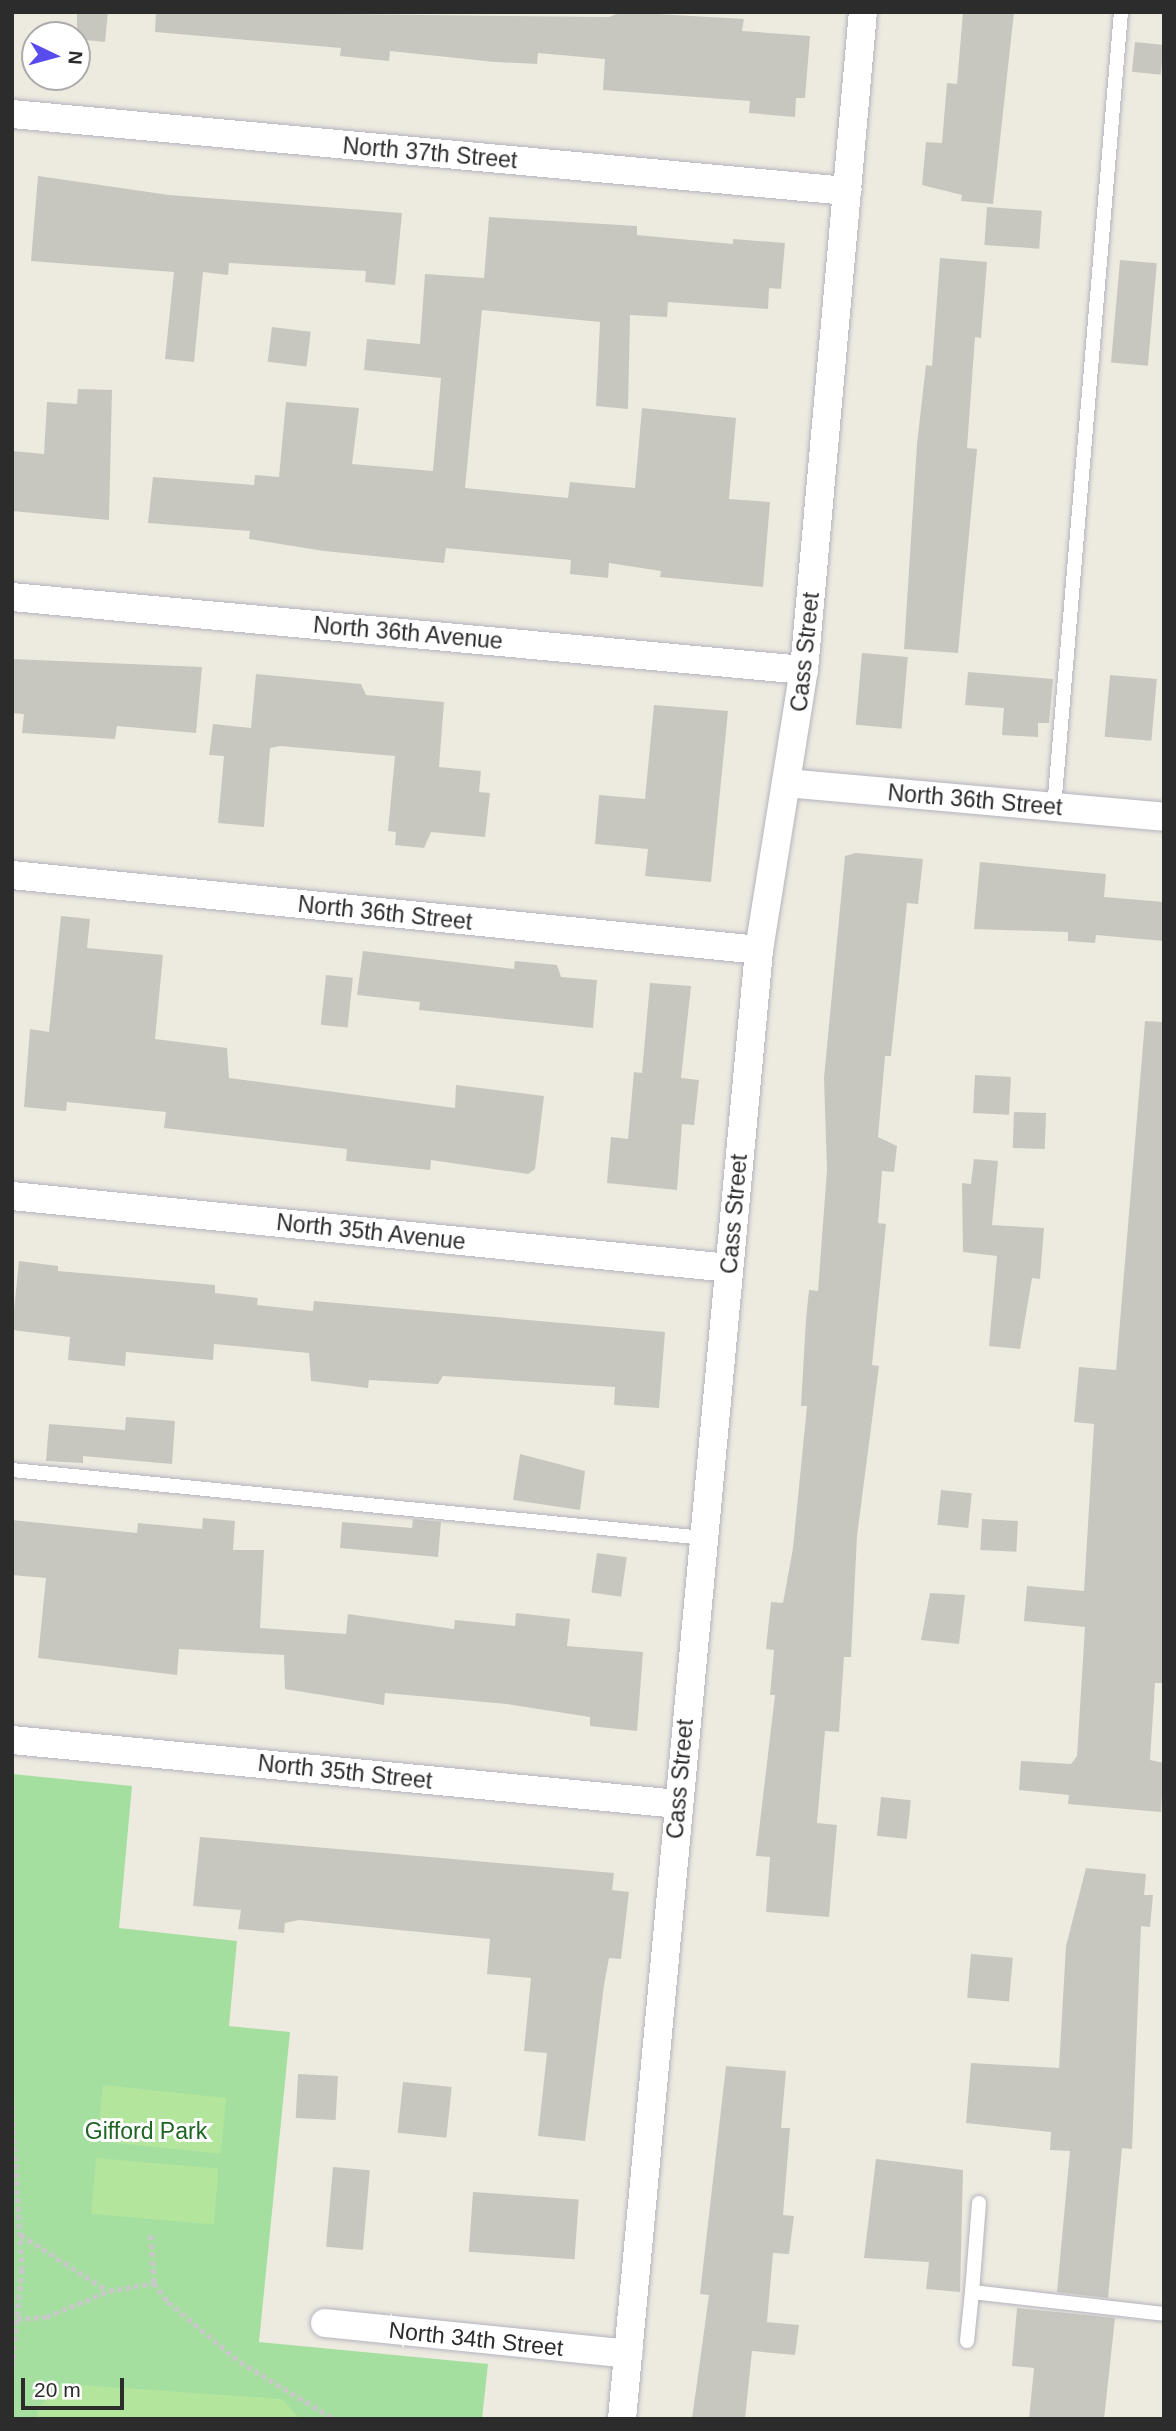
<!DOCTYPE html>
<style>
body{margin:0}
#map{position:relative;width:1176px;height:2431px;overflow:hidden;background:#edeae0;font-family:Helvetica,sans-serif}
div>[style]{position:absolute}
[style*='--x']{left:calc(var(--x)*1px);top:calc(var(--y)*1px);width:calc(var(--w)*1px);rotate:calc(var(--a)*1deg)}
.green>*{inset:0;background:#a5dfa0}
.pitch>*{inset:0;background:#b3e59d;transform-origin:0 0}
.building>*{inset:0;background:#c8c7bf;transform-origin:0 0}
.path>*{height:4.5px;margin-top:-2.25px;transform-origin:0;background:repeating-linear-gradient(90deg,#c8c8c8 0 5px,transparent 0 8.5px)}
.roads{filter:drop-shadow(0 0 2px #b4b3be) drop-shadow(0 0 2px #b4b3be)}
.service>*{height:14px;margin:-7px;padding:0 7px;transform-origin:7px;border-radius:7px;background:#fff}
.minor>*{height:28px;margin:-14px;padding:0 14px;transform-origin:14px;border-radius:14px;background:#fff}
span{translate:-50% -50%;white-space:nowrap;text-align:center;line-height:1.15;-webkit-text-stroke:6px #fff;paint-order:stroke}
.street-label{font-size:23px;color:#2c2c2c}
.park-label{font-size:23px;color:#206524}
.frame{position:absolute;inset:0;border:14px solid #2c2c2c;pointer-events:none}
.north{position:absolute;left:21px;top:21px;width:70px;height:70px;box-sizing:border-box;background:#fff;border:2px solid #ababab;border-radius:50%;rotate:95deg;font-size:19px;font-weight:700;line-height:28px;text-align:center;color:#2c2c2c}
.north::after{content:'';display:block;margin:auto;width:24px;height:32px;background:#594ced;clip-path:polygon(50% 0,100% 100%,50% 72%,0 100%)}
.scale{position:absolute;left:21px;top:2378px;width:103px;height:32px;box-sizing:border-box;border:4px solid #2c2c2c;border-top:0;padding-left:9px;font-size:21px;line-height:24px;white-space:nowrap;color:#2c2c2c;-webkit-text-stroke:5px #fff;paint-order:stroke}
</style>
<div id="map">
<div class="green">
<div style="clip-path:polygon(12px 1774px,132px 1786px,119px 1928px,237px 1941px,229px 2026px,290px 2032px,259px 2342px,488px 2364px,482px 2419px,12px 2419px)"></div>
</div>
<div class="pitch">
<div style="left:103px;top:2085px;width:124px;height:56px;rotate:6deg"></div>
<div style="left:96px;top:2158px;width:123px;height:56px;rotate:5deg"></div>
<div style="clip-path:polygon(65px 2384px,282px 2399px,300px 2419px,37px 2419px,38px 2407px)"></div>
</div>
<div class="building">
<div style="clip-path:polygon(77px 12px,108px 12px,105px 42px,77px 39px)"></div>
<div style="clip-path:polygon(156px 12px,609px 17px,622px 12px,744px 19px,742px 31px,810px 36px,805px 98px,796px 98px,795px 117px,749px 113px,750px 101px,603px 90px,605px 59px,538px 53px,537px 64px,495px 62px,390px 51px,389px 61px,340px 56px,341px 48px,155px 32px)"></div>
<div style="clip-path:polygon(963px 12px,1014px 12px,993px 204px,961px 201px,962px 195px,922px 185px,926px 142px,942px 143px,947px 83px,957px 84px)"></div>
<div style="left:1135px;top:42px;width:29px;height:30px;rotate:6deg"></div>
<div style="clip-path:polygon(38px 176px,169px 195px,402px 213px,395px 285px,365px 282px,366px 271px,229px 263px,228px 275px,203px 272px,194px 362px,165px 359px,174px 272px,31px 261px)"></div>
<div style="left:987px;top:207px;width:55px;height:38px;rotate:4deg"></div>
<div style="clip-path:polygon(489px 217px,637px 226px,637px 235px,733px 244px,733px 239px,785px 243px,781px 289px,769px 288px,768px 309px,668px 302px,667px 317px,630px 315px,628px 409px,596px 406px,600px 322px,482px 310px,465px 488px,568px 498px,570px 482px,635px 488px,642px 408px,736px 418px,729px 499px,770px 502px,763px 587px,660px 577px,661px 571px,609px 563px,608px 578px,570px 574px,571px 560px,446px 548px,444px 563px,324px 551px,249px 539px,250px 531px,148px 523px,153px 477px,254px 485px,255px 475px,279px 477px,286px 402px,359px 408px,352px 464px,433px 471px,441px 378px,364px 370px,367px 339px,420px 344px,425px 274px,484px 278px)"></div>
<div style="clip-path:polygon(940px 258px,987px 262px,981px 338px,975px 337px,967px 448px,977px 449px,958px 653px,904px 649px,917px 444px,926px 365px,932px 366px)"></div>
<div style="left:1120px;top:260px;width:37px;height:103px;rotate:5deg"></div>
<div style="left:272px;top:327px;width:39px;height:35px;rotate:7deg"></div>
<div style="clip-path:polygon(78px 389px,112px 390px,109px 520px,12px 511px,12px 451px,44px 454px,47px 402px,77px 404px)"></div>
<div style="left:862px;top:653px;width:46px;height:72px;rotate:5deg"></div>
<div style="clip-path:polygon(12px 659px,202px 667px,196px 733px,117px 726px,115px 739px,22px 733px,24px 714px,12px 713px)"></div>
<div style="clip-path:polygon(968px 672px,1053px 679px,1049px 723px,1038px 723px,1038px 737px,1002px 735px,1004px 708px,965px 705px)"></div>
<div style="clip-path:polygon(256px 674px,361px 684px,366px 695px,444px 702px,439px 767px,481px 771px,479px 792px,490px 793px,485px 837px,431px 832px,424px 848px,395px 845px,396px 832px,388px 831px,395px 756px,280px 746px,270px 748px,264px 827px,218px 823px,224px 756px,209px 755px,213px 724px,251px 728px)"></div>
<div style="left:1110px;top:675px;width:47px;height:62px;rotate:5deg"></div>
<div style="clip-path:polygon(654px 705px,728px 711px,711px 882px,645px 876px,648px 849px,595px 844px,599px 795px,645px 799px)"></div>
<div style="clip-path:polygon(856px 853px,923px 859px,918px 904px,907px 903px,891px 1056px,885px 1056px,878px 1137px,897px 1146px,894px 1172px,882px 1171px,878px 1223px,886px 1224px,872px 1365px,879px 1366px,857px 1536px,851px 1657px,844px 1657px,839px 1732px,825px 1731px,817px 1823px,837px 1825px,829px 1917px,766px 1912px,770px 1857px,756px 1856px,775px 1695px,770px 1695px,774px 1650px,766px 1649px,771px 1602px,783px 1603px,793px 1548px,807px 1406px,801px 1406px,806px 1319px,809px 1290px,818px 1291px,827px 1170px,824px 1078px,845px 856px)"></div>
<div style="clip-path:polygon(980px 862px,1106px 874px,1104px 897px,1164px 902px,1164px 941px,1096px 935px,1095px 943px,1068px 941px,1068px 932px,974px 929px)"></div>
<div style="clip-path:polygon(61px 916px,90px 919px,87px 948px,163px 955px,155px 1039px,227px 1048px,229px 1078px,455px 1108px,456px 1085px,544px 1096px,535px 1169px,528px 1174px,431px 1160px,430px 1170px,346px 1161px,347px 1149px,164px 1128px,166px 1112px,67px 1102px,66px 1111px,24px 1107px,30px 1029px,49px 1032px)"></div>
<div style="clip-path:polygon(363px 951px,514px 969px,515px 961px,557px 965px,561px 977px,597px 980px,593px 1028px,419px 1010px,420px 1002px,357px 995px)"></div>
<div style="left:326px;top:975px;width:27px;height:50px;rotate:6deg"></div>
<div style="clip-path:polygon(650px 983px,691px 986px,681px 1078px,699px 1080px,694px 1125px,682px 1124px,677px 1190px,607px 1183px,611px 1137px,628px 1139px,634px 1072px,642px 1073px)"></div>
<div style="clip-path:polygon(1145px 1021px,1164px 1022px,1164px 1683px,1155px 1683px,1150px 1760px,1164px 1763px,1161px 1812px,1068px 1804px,1069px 1795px,1019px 1790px,1021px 1761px,1071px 1764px,1077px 1756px,1085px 1627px,1024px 1621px,1027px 1586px,1084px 1591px,1094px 1424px,1074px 1422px,1079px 1367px,1116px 1370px)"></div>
<div style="left:975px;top:1075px;width:36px;height:38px;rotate:3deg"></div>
<div style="left:1014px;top:1112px;width:32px;height:36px;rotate:2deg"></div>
<div style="clip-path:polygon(974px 1159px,998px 1161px,992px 1225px,1044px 1228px,1040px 1279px,1032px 1278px,1020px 1349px,989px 1346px,997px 1256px,963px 1252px,962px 1183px,971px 1184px)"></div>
<div style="clip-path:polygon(19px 1261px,58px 1266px,58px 1271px,215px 1285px,215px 1293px,258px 1298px,257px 1305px,313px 1311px,314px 1301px,665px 1332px,659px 1408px,614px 1405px,615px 1387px,443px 1376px,438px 1384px,369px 1380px,368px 1388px,311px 1381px,309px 1353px,214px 1344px,213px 1360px,126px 1352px,125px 1366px,68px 1360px,70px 1337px,12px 1330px)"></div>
<div style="clip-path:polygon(126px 1417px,175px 1421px,172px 1464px,83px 1456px,83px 1463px,46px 1461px,49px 1424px,125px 1430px)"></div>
<div style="clip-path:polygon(520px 1454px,585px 1471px,580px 1510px,513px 1500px)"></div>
<div style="left:941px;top:1490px;width:31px;height:35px;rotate:6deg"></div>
<div style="clip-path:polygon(203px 1518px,235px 1521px,233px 1550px,264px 1550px,260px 1628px,346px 1634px,348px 1614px,454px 1629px,455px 1620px,515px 1626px,516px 1613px,570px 1619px,567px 1646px,643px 1652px,637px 1731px,590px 1726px,590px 1717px,507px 1704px,385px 1693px,384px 1705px,285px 1689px,284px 1655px,179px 1649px,177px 1675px,38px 1658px,46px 1578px,12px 1575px,12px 1520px,137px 1533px,138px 1523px,202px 1529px)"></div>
<div style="clip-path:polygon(413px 1519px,441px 1522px,438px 1557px,340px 1548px,342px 1522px,412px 1528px)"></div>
<div style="left:982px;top:1519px;width:36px;height:31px;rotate:3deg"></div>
<div style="left:597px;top:1553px;width:30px;height:40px;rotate:8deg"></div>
<div style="clip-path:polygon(930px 1593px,965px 1595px,959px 1644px,921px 1640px)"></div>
<div style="left:881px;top:1797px;width:30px;height:39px;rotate:6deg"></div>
<div style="clip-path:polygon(200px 1837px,614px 1873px,612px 1890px,629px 1892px,621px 1959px,609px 1958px,604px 1985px,585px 2141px,538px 2136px,547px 2053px,524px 2051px,531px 1978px,487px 1974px,490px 1939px,299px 1920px,285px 1923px,284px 1933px,238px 1929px,241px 1910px,193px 1906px)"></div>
<div style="clip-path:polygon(1086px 1868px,1146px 1874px,1144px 1895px,1153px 1895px,1150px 1927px,1141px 1926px,1132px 2149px,1122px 2148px,1108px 2298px,1057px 2292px,1070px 2151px,1050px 2150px,1051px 2132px,966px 2123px,971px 2063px,1059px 2068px,1066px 1946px)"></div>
<div style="left:971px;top:1954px;width:42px;height:44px;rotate:5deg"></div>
<div style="clip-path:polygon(726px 2066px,786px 2071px,781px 2128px,790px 2128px,783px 2215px,794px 2216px,789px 2254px,773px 2253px,767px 2322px,799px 2325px,795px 2355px,752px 2351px,745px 2419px,692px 2419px,709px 2295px,700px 2294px)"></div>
<div style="left:298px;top:2074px;width:40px;height:44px;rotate:3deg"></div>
<div style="left:403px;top:2082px;width:49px;height:51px;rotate:6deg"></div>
<div style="clip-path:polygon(876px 2159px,963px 2170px,960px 2292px,926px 2289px,929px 2262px,864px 2258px)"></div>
<div style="left:333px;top:2167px;width:37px;height:80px;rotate:5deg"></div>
<div style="left:473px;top:2192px;width:106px;height:60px;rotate:4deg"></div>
<div style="clip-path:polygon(1017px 2308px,1115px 2318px,1104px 2419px,1029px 2419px,1034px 2368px,1012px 2366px)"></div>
</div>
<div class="path">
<div style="--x:12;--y:2096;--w:173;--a:86.7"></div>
<div style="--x:22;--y:2269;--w:103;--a:95.5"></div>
<div style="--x:21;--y:2235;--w:103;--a:32.8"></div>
<div style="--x:151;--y:2235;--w:48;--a:86.4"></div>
<div style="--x:154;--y:2283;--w:24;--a:54"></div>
<div style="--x:168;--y:2302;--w:94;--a:39.8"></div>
<div style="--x:240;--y:2362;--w:110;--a:31.2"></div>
<div style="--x:17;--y:2319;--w:29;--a:-4"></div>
<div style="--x:46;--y:2317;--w:68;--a:-22.4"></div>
<div style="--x:109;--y:2291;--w:46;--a:-10.1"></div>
</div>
<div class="roads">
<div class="service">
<div style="--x:1054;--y:808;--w:799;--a:-85.19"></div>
<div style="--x:12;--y:1470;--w:695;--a:5.61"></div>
<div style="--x:979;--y:2203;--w:89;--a:94.5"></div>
<div style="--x:972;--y:2292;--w:193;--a:6.5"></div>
<div style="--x:967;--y:2341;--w:49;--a:-84.2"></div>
</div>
<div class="minor">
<div style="--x:12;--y:114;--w:839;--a:5.27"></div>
<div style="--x:12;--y:597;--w:795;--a:5.27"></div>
<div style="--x:786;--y:783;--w:380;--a:5.1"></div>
<div style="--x:12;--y:875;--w:751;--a:5.73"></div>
<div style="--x:12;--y:1196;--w:721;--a:5.73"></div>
<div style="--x:12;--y:1740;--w:669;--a:5.49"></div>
<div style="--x:325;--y:2323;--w:305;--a:5.8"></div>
<div style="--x:622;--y:2419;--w:1475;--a:-84.67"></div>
<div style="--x:759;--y:950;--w:284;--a:-80.9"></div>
<div style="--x:804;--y:670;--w:661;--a:-84.88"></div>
</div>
</div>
<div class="street-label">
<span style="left:430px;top:153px;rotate:5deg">North 37th Street</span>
<span style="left:408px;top:633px;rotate:5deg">North 36th Avenue</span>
<span style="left:805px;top:652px;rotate:-84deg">Cass Street</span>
<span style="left:975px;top:800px;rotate:5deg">North 36th Street</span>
<span style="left:385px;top:913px;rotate:6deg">North 36th Street</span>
<span style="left:734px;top:1214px;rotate:-85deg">Cass Street</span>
<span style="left:371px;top:1232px;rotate:6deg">North 35th Avenue</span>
<span style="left:345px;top:1772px;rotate:6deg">North 35th Street</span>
<span style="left:680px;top:1779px;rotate:-85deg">Cass Street</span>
<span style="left:476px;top:2339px;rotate:6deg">North 34th Street</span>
</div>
<div class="park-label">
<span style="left:146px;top:2131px">Gifford Park</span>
</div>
<div class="frame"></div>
<div class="north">N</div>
<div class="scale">20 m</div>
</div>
